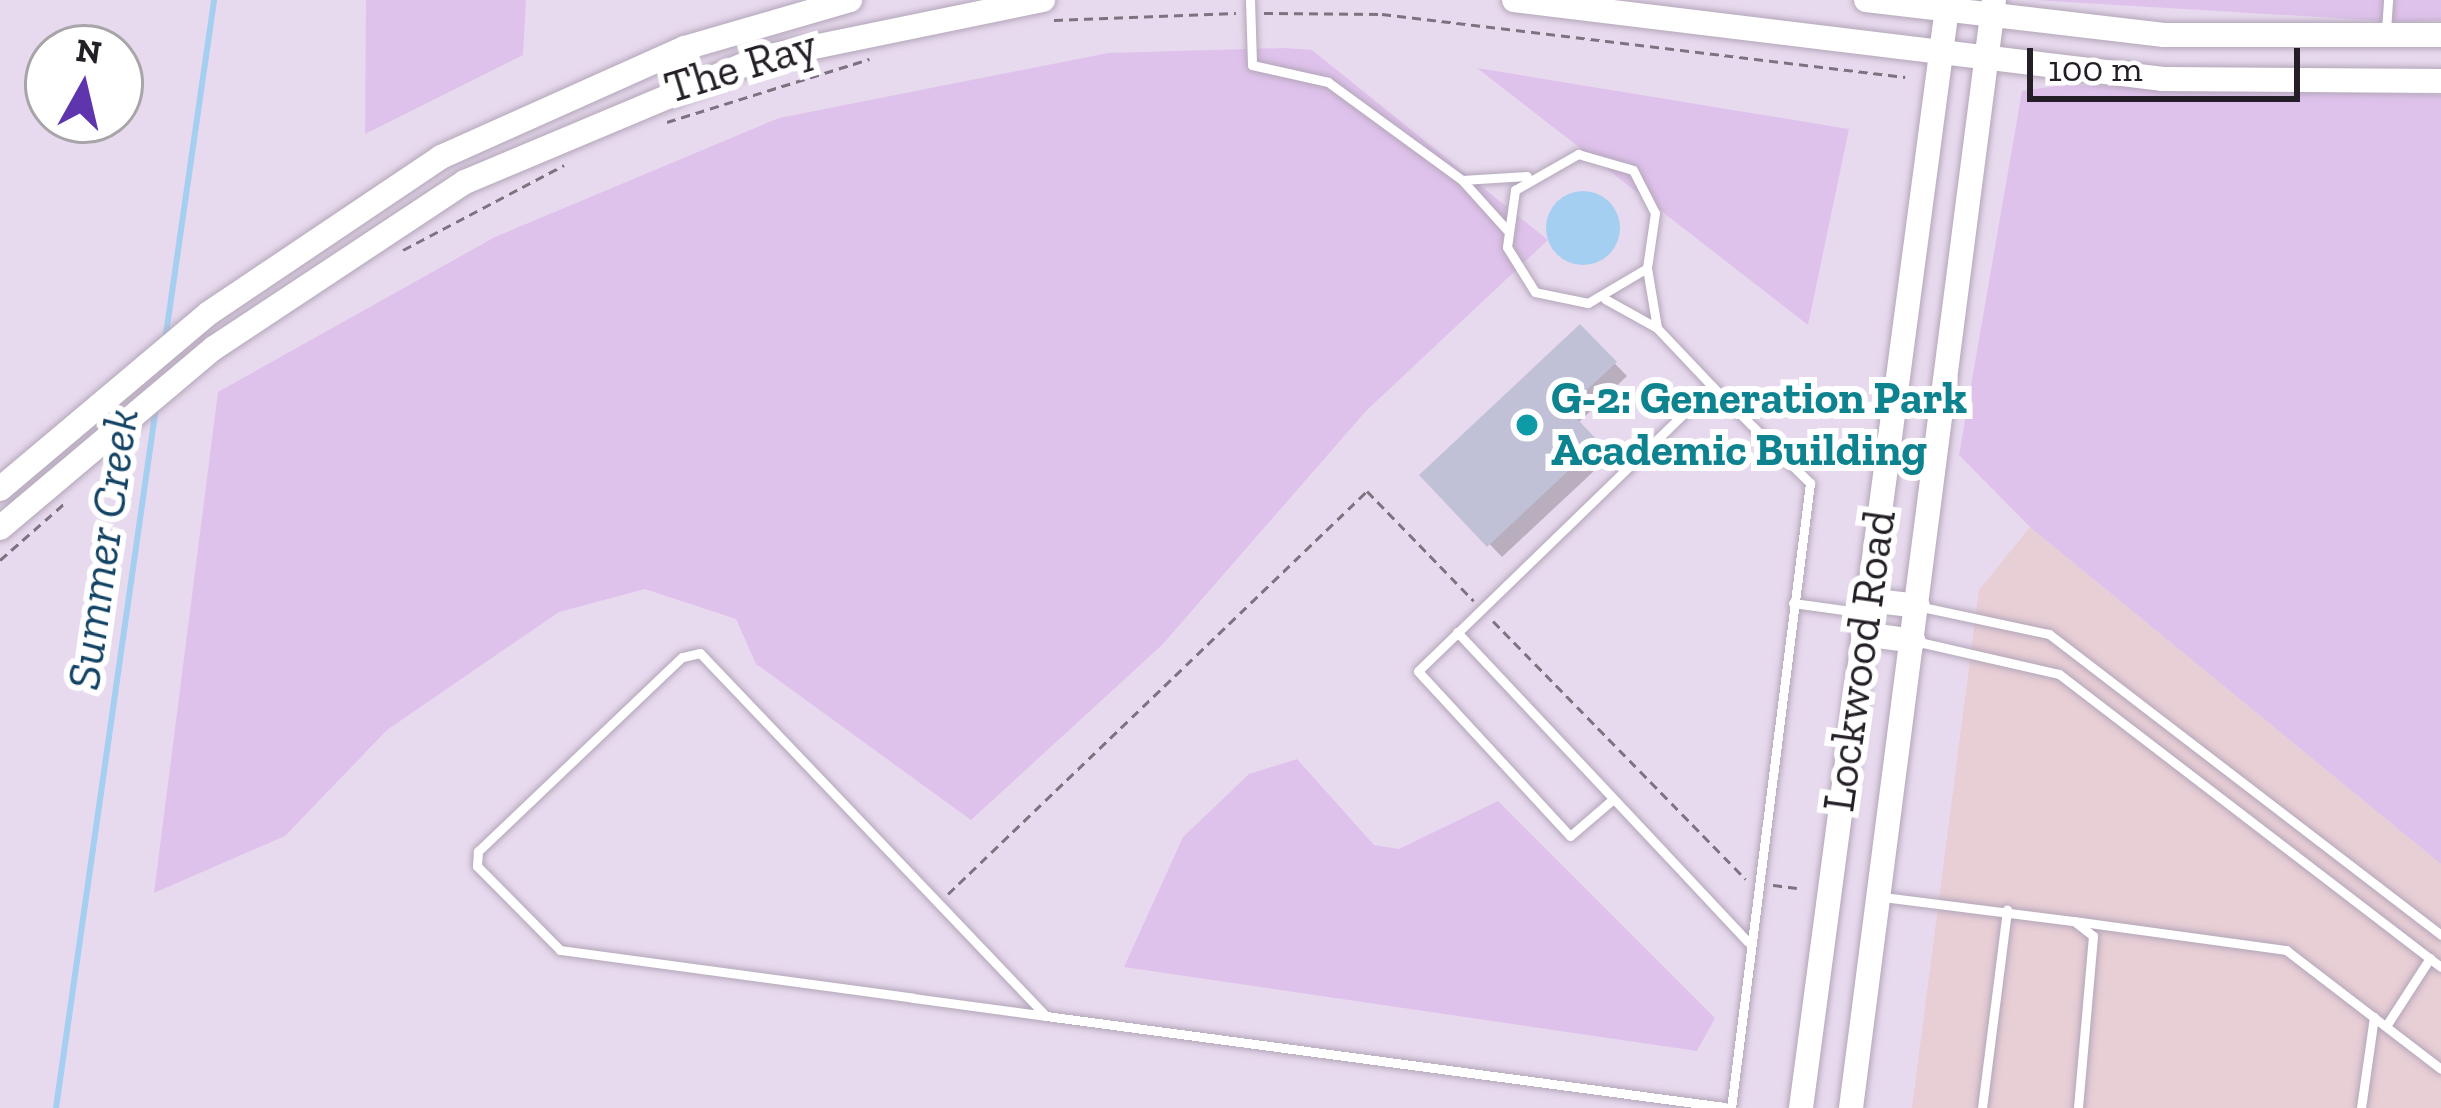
<!DOCTYPE html>
<style>
body{margin:0}
#map{position:relative;width:2441px;height:1108px;overflow:hidden;background:#e8daee;font-family:"Zilla Slab",serif}
div>[style]{position:absolute}
[style*='--x']{left:calc(var(--x)*1px);top:calc(var(--y)*1px);width:calc(var(--w)*1px);rotate:calc(var(--a)*1deg)}
.industrial>*{inset:0;background:#e8ced5}
.green>*{inset:0;background:#dfc2ec}
.water>*{inset:0;background:#a5cff1}
.round{border-radius:50%}
.shadow>*{inset:0;background:#0003}
.stream>*{height:6px;margin:-3px;padding:0 3px;transform-origin:3px;border-radius:3px;background:#a5cff1}
.building>*{inset:0;background:#c0c1d6}
.path>*{height:3px;margin-top:-1.5px;transform-origin:0;background:repeating-linear-gradient(90deg,#7c7380 0 9px,transparent 0 15px)}
.roads{filter:drop-shadow(0 0 3px #b3a6b9) drop-shadow(0 0 3px #b3a6b9)}
.lane>*{height:9px;margin:-4.5px;padding:0 4.5px;transform-origin:4.5px;border-radius:4.5px;background:#fff}
.secondary>*{height:24px;margin:-12px;padding:0 12px;transform-origin:12px;border-radius:12px;background:#fff}
.dots>*{width:33px;height:33px;translate:-50% -50%;box-sizing:border-box;border:6px solid #fff;border-radius:50%}
span{translate:-50% -50%;white-space:nowrap;text-align:center;line-height:1.15;-webkit-text-stroke:12px #fff;paint-order:stroke}
.street-label{font-size:45px;color:#241f26}
.culture-label{font-size:45px;color:#0d838f;font-weight:700}
.left{translate:0 -50%;text-align:left}
.water-label{font-size:48px;color:#134364;font-style:italic}
.north{position:absolute;left:24px;top:24px;width:120px;height:120px;box-sizing:border-box;background:#fff;border:3px solid #a7a5a8;border-radius:50%;rotate:8deg;font-size:33px;font-weight:700;line-height:48px;text-align:center;color:#241f26}
.north::after{content:'';display:block;margin:auto;width:42px;height:54px;background:#5f35ad;clip-path:polygon(50% 0,100% 100%,50% 72%,0 100%)}
.scale{position:absolute;left:2027px;top:48px;width:273px;height:54px;box-sizing:border-box;border:6px solid #241f26;border-top:0;padding-left:15px;font-size:36px;line-height:42px;white-space:nowrap;color:#241f26;-webkit-text-stroke:9px #fff;paint-order:stroke}
</style>
<div id="map">
<div class="industrial">
<div style="clip-path:polygon(2030px 527px,2441px 864px,2441px 1108px,1912px 1108px,1979px 590px)"></div>
</div>
<div class="green">
<div style="clip-path:polygon(366px 0,526px 0,523px 55px,365px 134px)"></div>
<div style="clip-path:polygon(2034px 0,2441px 0,2441px 20px,2402px 22px)"></div>
<div style="clip-path:polygon(1284px 48px,1312px 50px,1548px 240px,1366px 411px,1162px 645px,971px 820px,756px 664px,736px 619px,645px 589px,559px 612px,387px 730px,285px 836px,154px 893px,218px 392px,495px 237px,779px 118px,1108px 53px)"></div>
<div style="clip-path:polygon(1477px 68px,1849px 129px,1808px 325px)"></div>
<div style="clip-path:polygon(2064px 85px,2441px 95px,2441px 864px,2030px 527px,1959px 455px,2022px 91px)"></div>
<div style="clip-path:polygon(1297px 759px,1374px 845px,1399px 849px,1498px 801px,1715px 1018px,1697px 1051px,1124px 967px,1183px 837px,1249px 774px)"></div>
</div>
<div class="water">
<div class="round" style="left:1546px;top:191px;width:74px;height:74px"></div>
</div>
<div class="shadow">
<div style="clip-path:polygon(1580px 328px,1627px 376px,1578px 423px,1609px 457px,1502px 557px,1423px 475px)"></div>
</div>
<div class="stream">
<div style="--x:165;--y:341;--w:345;--a:-81.8"></div>
<div style="--x:56;--y:1108;--w:708;--a:-81.88"></div>
</div>
<div class="building">
<div style="clip-path:polygon(1580px 324px,1617px 362px,1567px 408px,1599px 442px,1487px 547px,1419px 475px)"></div>
</div>
<div class="path">
<div style="--x:1264;--y:13;--w:118;--a:0.5"></div>
<div style="--x:1382;--y:14;--w:527;--a:6.87"></div>
<div style="--x:1054;--y:20;--w:182;--a:-2.2"></div>
<div style="--x:667;--y:122;--w:212;--a:-17.3"></div>
<div style="--x:403;--y:250;--w:182;--a:-27.8"></div>
<div style="--x:0;--y:560;--w:88;--a:-41.3"></div>
<div style="--x:1493;--y:621;--w:361;--a:45.6"></div>
<div style="--x:1773;--y:885;--w:24;--a:7"></div>
<div style="--x:948;--y:894;--w:581;--a:-43.88"></div>
<div style="--x:1367;--y:491;--w:153;--a:45.8"></div>
</div>
<div class="roads">
<div class="lane">
<div style="--x:1250;--y:0;--w:65;--a:88.2"></div>
<div style="--x:1252;--y:65;--w:78;--a:12.6"></div>
<div style="--x:1328;--y:82;--w:166;--a:36.2"></div>
<div style="--x:1462;--y:180;--w:67;--a:48"></div>
<div style="--x:2386;--y:30;--w:30;--a:-86"></div>
<div style="--x:1462;--y:180;--w:65;--a:-3.5"></div>
<div style="--x:1647;--y:268;--w:69;--a:149.3"></div>
<div style="--x:1588;--y:303;--w:54;--a:-168.3"></div>
<div style="--x:1535;--y:292;--w:53;--a:-121.9"></div>
<div style="--x:1507;--y:247;--w:58;--a:-82"></div>
<div style="--x:1515;--y:190;--w:73;--a:-29.7"></div>
<div style="--x:1578;--y:154;--w:57;--a:16.2"></div>
<div style="--x:1633;--y:170;--w:48;--a:62.9"></div>
<div style="--x:1655;--y:213;--w:56;--a:98.3"></div>
<div style="--x:1647;--y:268;--w:61;--a:80.5"></div>
<div style="--x:1605;--y:299;--w:60;--a:29.1"></div>
<div style="--x:1657;--y:328;--w:80;--a:46.5"></div>
<div style="--x:1793;--y:603;--w:73;--a:7.9"></div>
<div style="--x:1922;--y:607;--w:130;--a:12"></div>
<div style="--x:2049;--y:634;--w:494;--a:37.5"></div>
<div style="--x:1457;--y:632;--w:425;--a:46.8"></div>
<div style="--x:1919;--y:642;--w:144;--a:12.9"></div>
<div style="--x:2059;--y:674;--w:481;--a:37.5"></div>
<div style="--x:1612;--y:800;--w:55;--a:139.4"></div>
<div style="--x:1570;--y:836;--w:224;--a:-132.7"></div>
<div style="--x:1418;--y:671;--w:409;--a:-44.1"></div>
<div style="--x:1712;--y:386;--w:138;--a:44.7"></div>
<div style="--x:1810;--y:483;--w:630;--a:97.2"></div>
<div style="--x:1883;--y:897;--w:193;--a:7.2"></div>
<div style="--x:2074;--y:921;--w:24;--a:38"></div>
<div style="--x:2093;--y:936;--w:173;--a:95"></div>
<div style="--x:2074;--y:921;--w:214;--a:7.8"></div>
<div style="--x:2286;--y:950;--w:195;--a:37.5"></div>
<div style="--x:1046;--y:1016;--w:501;--a:-133.63"></div>
<div style="--x:700;--y:653;--w:18;--a:167"></div>
<div style="--x:682;--y:657;--w:282;--a:136.4"></div>
<div style="--x:478;--y:851;--w:15;--a:94"></div>
<div style="--x:477;--y:866;--w:118;--a:45.3"></div>
<div style="--x:560;--y:950;--w:356;--a:7.7"></div>
<div style="--x:913;--y:998;--w:134;--a:7.7"></div>
<div style="--x:1046;--y:1016;--w:684;--a:7.64"></div>
<div style="--x:2386;--y:1026;--w:81;--a:-57.1"></div>
<div style="--x:1982;--y:1108;--w:200;--a:-82.8"></div>
<div style="--x:2361;--y:1108;--w:92;--a:-81.9"></div>
</div>
<div class="secondary">
<div style="--x:1514;--y:0;--w:654;--a:6.94"></div>
<div style="--x:2163;--y:79;--w:278;--a:0.4"></div>
<div style="--x:1866;--y:0;--w:300;--a:6.7"></div>
<div style="--x:2164;--y:35;--w:277;--a:0"></div>
<div style="--x:0;--y:489;--w:273;--a:-40.1"></div>
<div style="--x:209;--y:313;--w:280;--a:-33.9"></div>
<div style="--x:441;--y:157;--w:267;--a:-24.1"></div>
<div style="--x:685;--y:48;--w:172;--a:-16.2"></div>
<div style="--x:0;--y:528;--w:280;--a:-40.1"></div>
<div style="--x:214;--y:348;--w:301;--a:-33.5"></div>
<div style="--x:465;--y:182;--w:320;--a:-22.8"></div>
<div style="--x:760;--y:58;--w:289;--a:-11.6"></div>
<div style="--x:1868;--y:600;--w:50;--a:6.8"></div>
<div style="--x:1863;--y:634;--w:51;--a:7.8"></div>
<div style="--x:1801;--y:1108;--w:1118;--a:-82.44"></div>
<div style="--x:1851;--y:1108;--w:1117;--a:-82.65"></div>
</div>
</div>
<div class="dots">
<div style="left:1527px;top:425px;background:#0f9aa8"></div>
</div>
<div class="street-label">
<span style="left:741px;top:67px;rotate:-17deg">The Ray</span>
<span style="left:1860px;top:661px;rotate:-82deg">Lockwood Road</span>
</div>
<div class="culture-label">
<span class="left" style="left:1551px;top:425px">G-2: Generation Park<br>Academic Building</span>
</div>
<div class="water-label">
<span style="left:102px;top:549px;rotate:-82deg">Summer Creek</span>
</div>
<div class="north">N</div>
<div class="scale">100 m</div>
</div>
